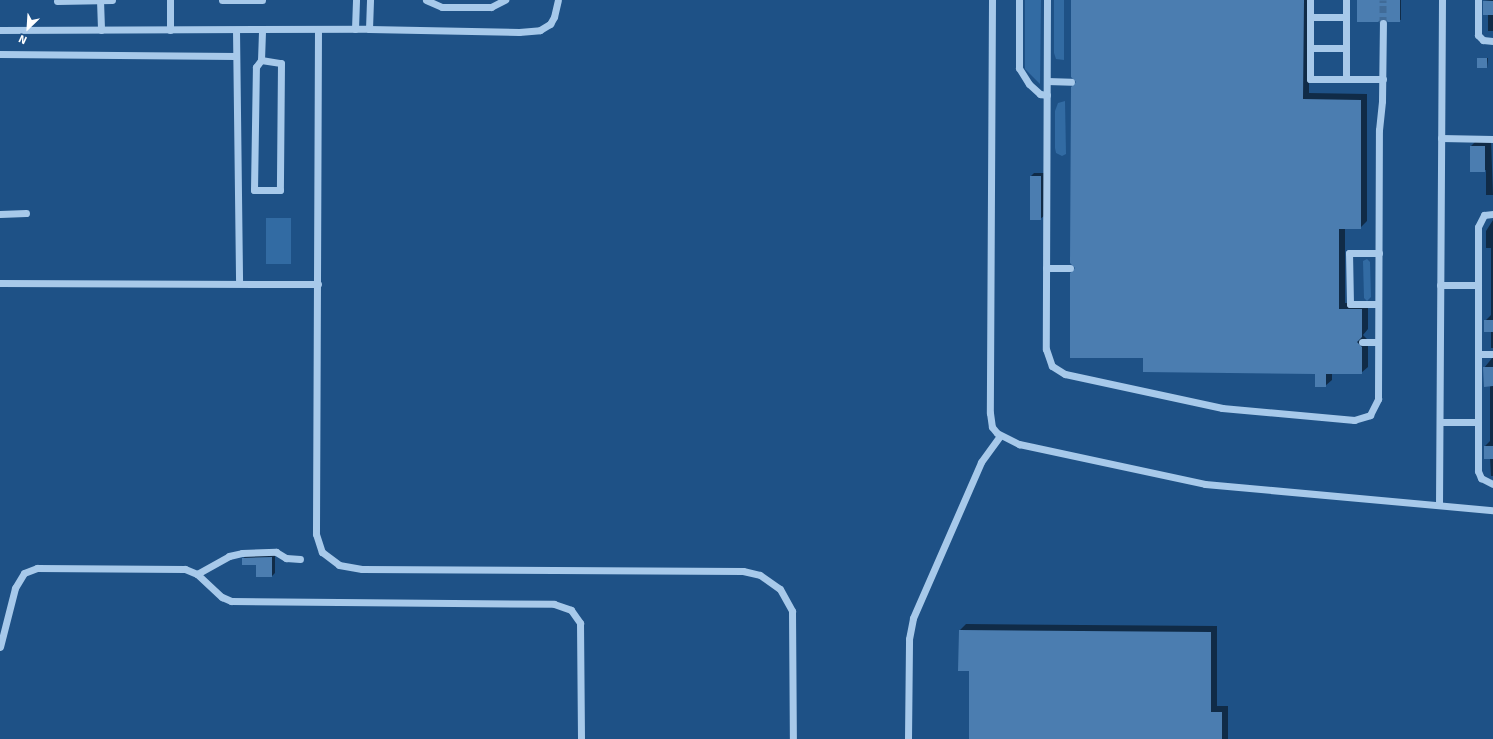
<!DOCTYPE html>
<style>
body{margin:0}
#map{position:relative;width:1493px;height:739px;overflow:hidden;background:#1e5186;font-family:Signika,sans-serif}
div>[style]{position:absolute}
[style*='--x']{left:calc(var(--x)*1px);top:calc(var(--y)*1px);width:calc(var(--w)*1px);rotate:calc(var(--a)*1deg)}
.green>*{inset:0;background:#326ba3;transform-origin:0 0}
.shadow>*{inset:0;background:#0007}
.building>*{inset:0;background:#4b7db0;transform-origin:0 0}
.minor-tunnel>*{height:7px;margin-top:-3.5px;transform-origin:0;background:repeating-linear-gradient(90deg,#406b98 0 7px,transparent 0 10.5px)}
.minor>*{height:7px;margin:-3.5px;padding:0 3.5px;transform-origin:3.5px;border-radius:3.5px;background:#a7c9ea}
span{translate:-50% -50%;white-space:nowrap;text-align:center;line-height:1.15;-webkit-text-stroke:3px #1e5186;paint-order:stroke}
.north{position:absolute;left:8px;top:8px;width:40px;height:40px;-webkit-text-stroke:3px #1e5186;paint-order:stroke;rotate:205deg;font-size:11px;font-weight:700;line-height:16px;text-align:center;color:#fff}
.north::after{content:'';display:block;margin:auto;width:14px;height:18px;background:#fff;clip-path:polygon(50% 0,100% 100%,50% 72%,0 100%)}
</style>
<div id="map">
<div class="green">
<div style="clip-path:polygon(1025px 0,1041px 0,1040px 84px,1025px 69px)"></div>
<div style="clip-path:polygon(1054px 0,1064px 0,1064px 60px,1056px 59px,1054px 53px)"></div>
<div style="clip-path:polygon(1065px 101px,1066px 154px,1062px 156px,1056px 153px,1055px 148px,1055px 111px,1058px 103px)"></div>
<div style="left:266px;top:218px;width:25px;height:46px"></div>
<div style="clip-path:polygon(1367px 259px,1370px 262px,1371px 297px,1367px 301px,1364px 298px,1363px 261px)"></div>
</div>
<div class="shadow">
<div style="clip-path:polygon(1072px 0,1309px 0,1309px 93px,1367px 94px,1367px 221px,1360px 228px,1345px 228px,1345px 303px,1368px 303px,1368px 329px,1363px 335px,1368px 340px,1368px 367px,1361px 373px,1332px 373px,1332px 380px,1325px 386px,1316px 373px,1144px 357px,1076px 268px,1077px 82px)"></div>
<div style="clip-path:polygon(1358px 0,1401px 0,1401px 20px,1383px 17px)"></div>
<div style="clip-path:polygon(1493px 0,1493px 31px,1488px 31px,1488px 14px,1484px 1px)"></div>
<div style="clip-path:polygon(1479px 58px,1488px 58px,1487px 68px,1478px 59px)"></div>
<div style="clip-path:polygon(1477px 140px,1491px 140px,1493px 195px,1486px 195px,1486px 170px,1471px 171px,1471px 146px)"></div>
<div style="clip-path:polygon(1034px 173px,1044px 173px,1044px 216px,1040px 219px,1031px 176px)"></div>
<div style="clip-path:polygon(1493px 220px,1493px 348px,1491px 348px,1491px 331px,1485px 331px,1486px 320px,1491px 315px,1491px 248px,1486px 248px,1486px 231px)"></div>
<div style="clip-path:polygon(1493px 357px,1493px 476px,1491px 476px,1490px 458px,1485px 446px,1490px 441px,1490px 385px,1484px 368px)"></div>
<div style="clip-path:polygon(275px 554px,275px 573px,272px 576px,257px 564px,243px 559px,246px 555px)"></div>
<div style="clip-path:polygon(966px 624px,1217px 626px,1217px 706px,1228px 706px,1228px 739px,970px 739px,970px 670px,960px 630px)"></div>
</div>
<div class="building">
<div style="clip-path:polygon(1071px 0,1304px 0,1303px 99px,1361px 100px,1361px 229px,1339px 229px,1339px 309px,1362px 309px,1362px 337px,1357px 342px,1362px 347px,1362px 374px,1326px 374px,1326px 387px,1315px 387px,1315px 374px,1143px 372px,1143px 358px,1070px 358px,1070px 273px,1075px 268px,1070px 263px,1071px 87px,1076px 82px,1071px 77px)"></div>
<div style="clip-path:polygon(1357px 0,1400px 0,1400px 22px,1388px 22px,1383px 18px,1378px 22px,1357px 22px)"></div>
<div style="left:1483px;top:1px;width:10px;height:14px"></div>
<div style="left:1477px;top:58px;width:10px;height:10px"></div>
<div style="left:1470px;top:146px;width:15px;height:26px"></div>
<div style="left:1030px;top:176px;width:11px;height:44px"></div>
<div style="left:1484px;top:320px;width:9px;height:12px"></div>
<div style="clip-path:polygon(1483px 367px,1493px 367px,1493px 386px,1484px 387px)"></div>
<div style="left:1484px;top:446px;width:9px;height:13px"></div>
<div style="clip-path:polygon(272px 557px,272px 577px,256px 577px,256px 565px,242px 565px,242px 558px)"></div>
<div style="clip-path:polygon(959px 630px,1211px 632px,1211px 712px,1222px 712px,1222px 739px,969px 739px,969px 671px,958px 671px)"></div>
</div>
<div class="minor-tunnel">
<div style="--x:1383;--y:23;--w:23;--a:-90"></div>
</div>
<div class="minor">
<div style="--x:100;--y:0;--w:30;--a:88"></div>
<div style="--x:170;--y:0;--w:30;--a:90"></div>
<div style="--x:222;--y:0;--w:40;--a:0"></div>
<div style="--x:426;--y:0;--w:17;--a:24"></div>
<div style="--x:442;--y:7;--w:49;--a:0"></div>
<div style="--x:491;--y:7;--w:16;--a:-27"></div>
<div style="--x:992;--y:0;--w:413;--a:90.3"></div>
<div style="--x:990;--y:413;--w:14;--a:82"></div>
<div style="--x:992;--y:427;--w:8;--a:50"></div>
<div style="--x:997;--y:433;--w:25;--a:27"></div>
<div style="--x:1019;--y:444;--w:190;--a:12.1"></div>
<div style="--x:1205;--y:484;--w:289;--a:5.2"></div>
<div style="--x:1019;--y:0;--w:68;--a:90"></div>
<div style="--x:1019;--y:68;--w:19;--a:58"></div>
<div style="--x:1029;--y:84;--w:15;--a:42"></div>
<div style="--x:1040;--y:94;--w:7;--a:8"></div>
<div style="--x:1047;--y:0;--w:349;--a:90.2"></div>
<div style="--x:1046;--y:349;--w:18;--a:71"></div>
<div style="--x:1052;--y:366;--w:15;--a:32"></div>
<div style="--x:1065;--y:374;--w:161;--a:12.2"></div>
<div style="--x:1222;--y:408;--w:133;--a:5.2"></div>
<div style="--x:1354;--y:420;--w:17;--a:-17"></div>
<div style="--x:1370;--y:415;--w:18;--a:-63"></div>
<div style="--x:1378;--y:399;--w:269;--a:-89.8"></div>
<div style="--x:1379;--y:130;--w:29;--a:-84"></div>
<div style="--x:1382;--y:101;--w:78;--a:-89.3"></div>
<div style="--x:1310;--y:0;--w:79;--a:90"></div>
<div style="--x:1310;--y:79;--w:73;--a:0"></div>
<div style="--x:1478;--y:0;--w:35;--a:90"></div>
<div style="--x:1478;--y:35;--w:7;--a:45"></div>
<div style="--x:1483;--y:40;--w:10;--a:6"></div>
<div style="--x:57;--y:1;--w:55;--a:-1"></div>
<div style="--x:1310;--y:17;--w:36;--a:0"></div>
<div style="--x:355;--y:29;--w:29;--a:-88"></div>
<div style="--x:369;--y:29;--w:29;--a:-88"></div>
<div style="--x:0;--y:30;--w:369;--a:-0.2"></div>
<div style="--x:369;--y:29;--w:150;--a:1.1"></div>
<div style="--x:519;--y:32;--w:21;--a:-5"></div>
<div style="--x:540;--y:30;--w:12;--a:-31"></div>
<div style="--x:550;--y:24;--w:8;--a:-60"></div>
<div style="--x:554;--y:17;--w:17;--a:-77"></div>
<div style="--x:236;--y:30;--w:252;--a:89.3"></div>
<div style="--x:318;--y:30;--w:504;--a:90.23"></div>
<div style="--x:316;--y:534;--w:19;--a:72"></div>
<div style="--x:322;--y:552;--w:21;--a:37"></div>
<div style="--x:339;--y:565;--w:23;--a:10"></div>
<div style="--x:362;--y:569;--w:381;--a:0.3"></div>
<div style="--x:743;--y:571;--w:17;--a:13"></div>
<div style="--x:760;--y:575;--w:24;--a:35"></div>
<div style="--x:780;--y:589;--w:25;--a:61"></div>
<div style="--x:792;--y:611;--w:128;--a:89.6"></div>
<div style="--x:1310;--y:48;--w:36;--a:0"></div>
<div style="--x:0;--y:54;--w:236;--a:0.5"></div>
<div style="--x:261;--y:60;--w:20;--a:9"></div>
<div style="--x:281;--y:63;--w:127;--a:90.5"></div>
<div style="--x:280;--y:190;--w:26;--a:180"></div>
<div style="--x:254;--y:190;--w:123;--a:-89.1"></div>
<div style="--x:256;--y:67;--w:9;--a:-54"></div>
<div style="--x:261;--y:60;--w:30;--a:-88"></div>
<div style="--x:1346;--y:79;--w:79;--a:-90"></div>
<div style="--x:1047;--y:81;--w:24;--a:2"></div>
<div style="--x:1441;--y:138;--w:52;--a:1.1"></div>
<div style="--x:0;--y:214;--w:26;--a:-2"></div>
<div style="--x:1493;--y:214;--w:9;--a:174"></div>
<div style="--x:1484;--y:215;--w:13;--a:117"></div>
<div style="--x:1478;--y:227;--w:244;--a:90"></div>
<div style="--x:1478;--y:471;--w:8;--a:67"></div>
<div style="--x:1481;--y:478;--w:13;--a:27"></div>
<div style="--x:1046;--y:268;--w:24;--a:0"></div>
<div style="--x:0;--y:283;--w:318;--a:0.2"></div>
<div style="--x:1440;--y:285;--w:38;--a:0"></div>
<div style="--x:1378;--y:304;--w:28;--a:180"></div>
<div style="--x:1350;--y:304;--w:51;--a:-91.1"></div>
<div style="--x:1349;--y:253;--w:30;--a:0"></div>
<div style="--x:1362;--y:342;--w:16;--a:0"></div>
<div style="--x:1478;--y:354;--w:15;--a:0"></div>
<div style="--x:1440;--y:422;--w:38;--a:0"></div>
<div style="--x:1439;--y:505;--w:505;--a:-89.66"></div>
<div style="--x:197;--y:574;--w:37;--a:-29"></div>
<div style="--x:229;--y:556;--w:13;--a:-13"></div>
<div style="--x:242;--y:553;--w:34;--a:-2"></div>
<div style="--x:276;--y:552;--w:12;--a:31"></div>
<div style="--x:286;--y:558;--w:14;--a:4"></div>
<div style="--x:0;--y:647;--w:61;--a:-75.7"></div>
<div style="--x:15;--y:588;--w:17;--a:-59"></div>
<div style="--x:24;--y:573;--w:14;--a:-21"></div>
<div style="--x:37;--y:568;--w:148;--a:0.4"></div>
<div style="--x:185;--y:569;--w:13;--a:23"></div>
<div style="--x:197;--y:574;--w:34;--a:43"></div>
<div style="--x:222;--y:597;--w:10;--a:24"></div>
<div style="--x:231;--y:601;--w:323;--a:0.5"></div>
<div style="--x:554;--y:604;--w:18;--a:19"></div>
<div style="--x:571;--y:610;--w:16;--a:55"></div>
<div style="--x:580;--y:623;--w:116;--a:89.5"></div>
<div style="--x:908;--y:739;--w:100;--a:-89.4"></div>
<div style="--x:909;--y:639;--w:21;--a:-79"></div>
<div style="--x:913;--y:618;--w:170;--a:-66.4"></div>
<div style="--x:981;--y:462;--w:32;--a:-54"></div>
</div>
<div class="north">N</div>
</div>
